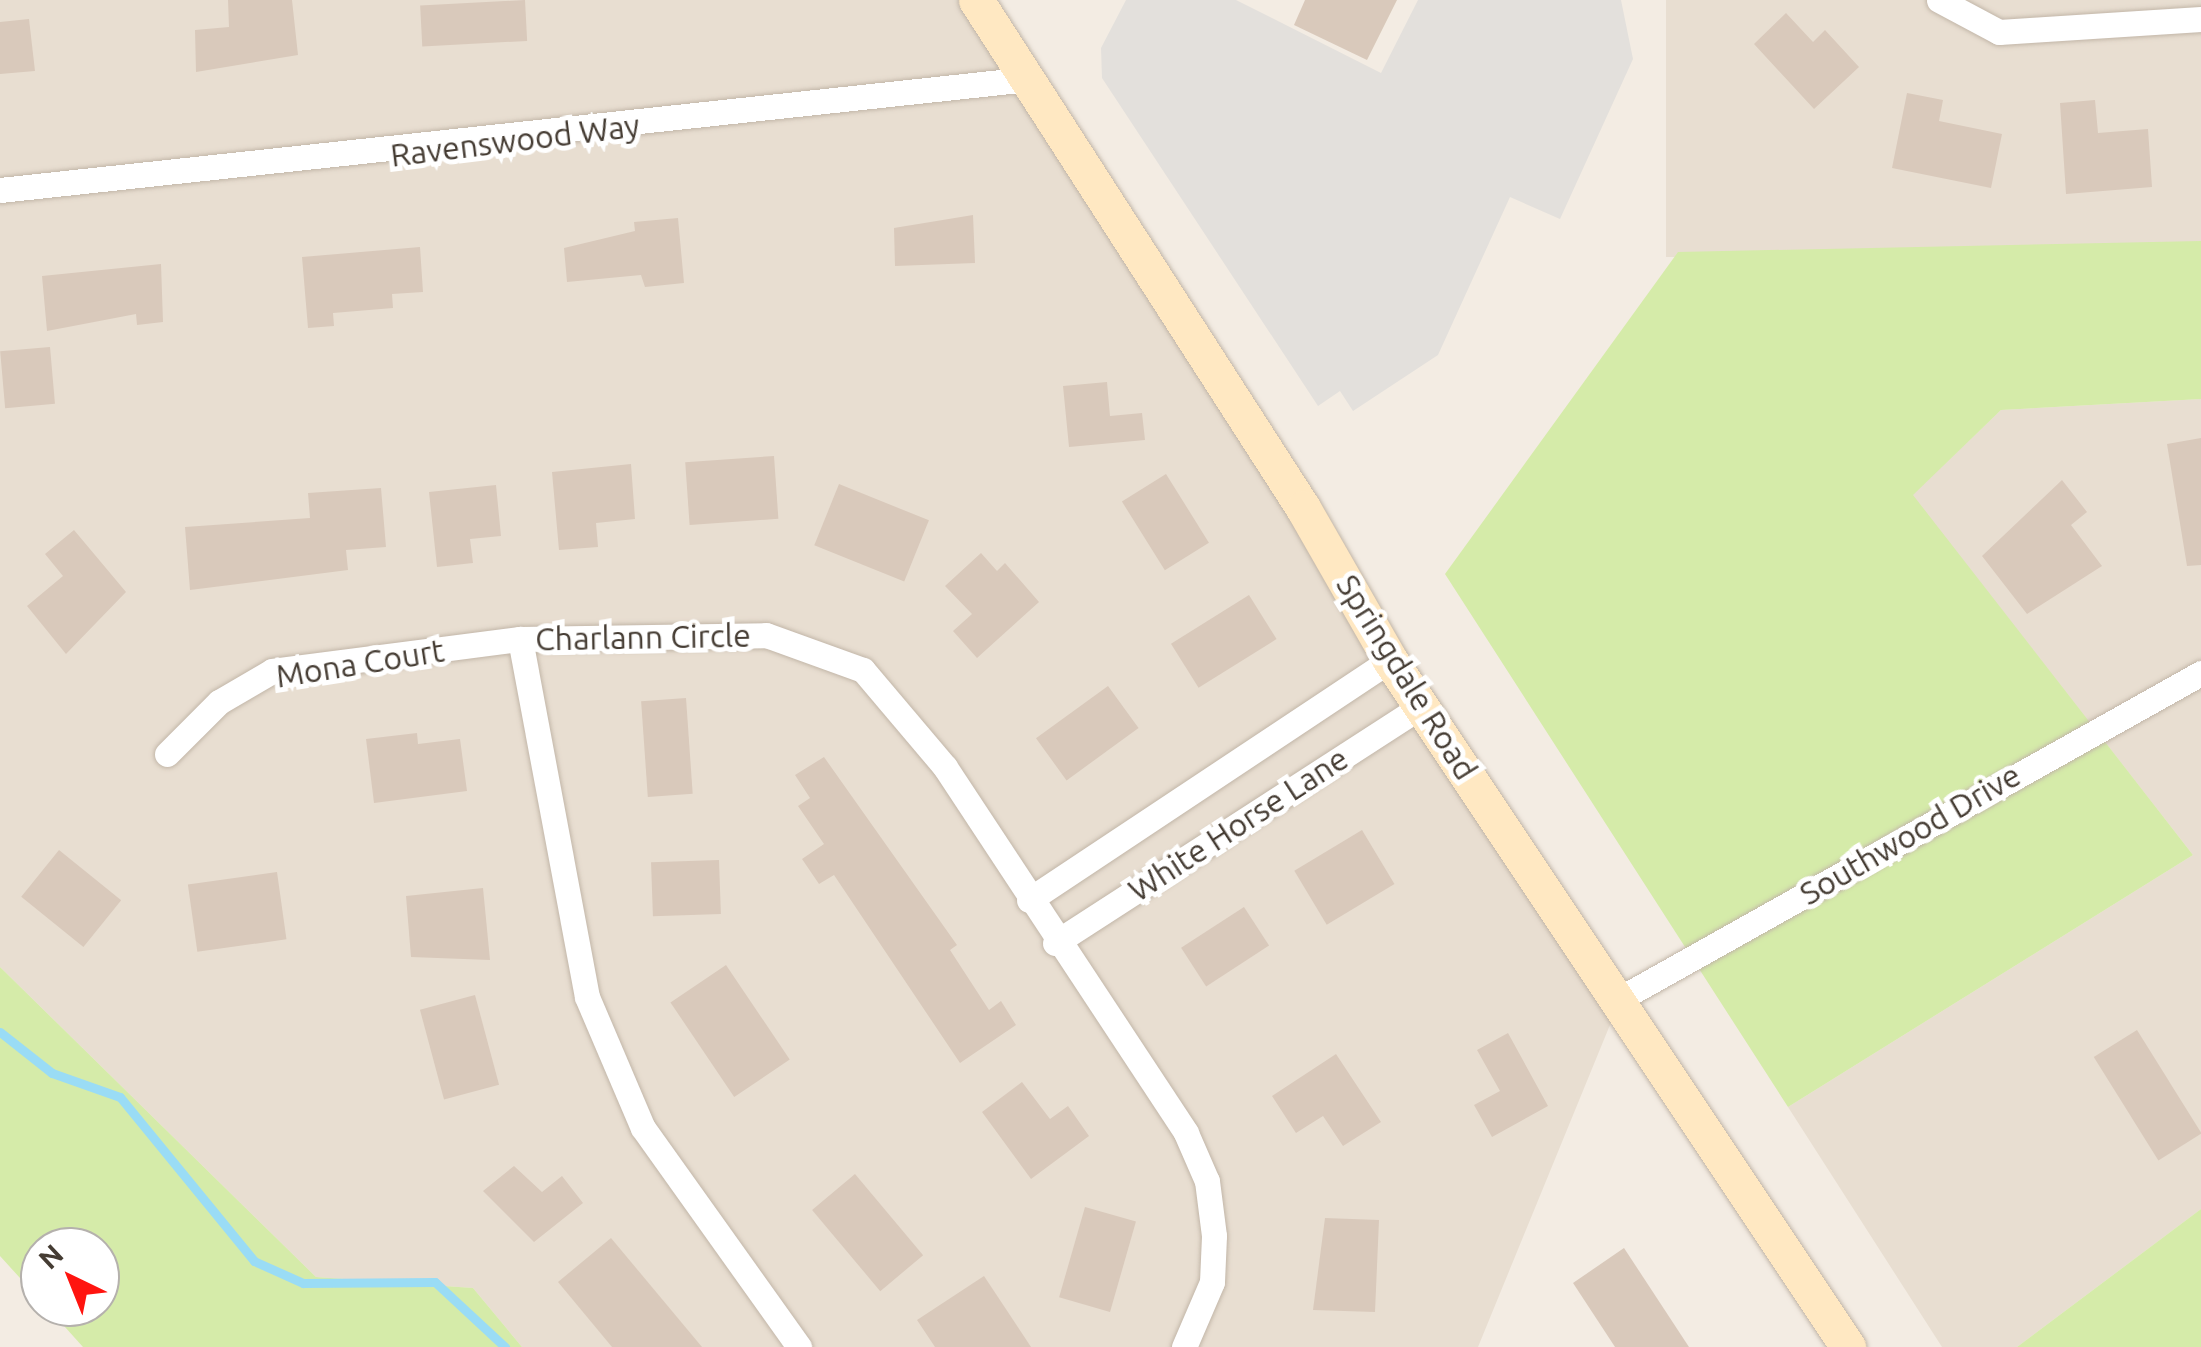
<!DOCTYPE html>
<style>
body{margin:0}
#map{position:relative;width:2201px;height:1347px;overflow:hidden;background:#f3ece3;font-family:Ubuntu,sans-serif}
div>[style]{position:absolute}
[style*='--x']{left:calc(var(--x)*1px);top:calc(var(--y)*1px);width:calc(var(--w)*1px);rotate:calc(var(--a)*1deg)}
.residential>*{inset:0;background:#e8ded1;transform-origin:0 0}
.green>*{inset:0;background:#d5eba9}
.parking>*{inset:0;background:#e3e0dc}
.stream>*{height:9px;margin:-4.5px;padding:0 4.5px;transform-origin:4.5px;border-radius:4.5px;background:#9adcf5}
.building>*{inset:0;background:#d9c9bb;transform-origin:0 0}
.roads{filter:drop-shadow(0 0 2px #c2b6a8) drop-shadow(0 0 2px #c2b6a8)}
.street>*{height:25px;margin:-12.5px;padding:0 12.5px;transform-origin:12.5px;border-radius:12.5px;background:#fff}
.secondary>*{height:35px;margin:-17.5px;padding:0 17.5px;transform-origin:17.5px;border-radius:17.5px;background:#ffe8c2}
span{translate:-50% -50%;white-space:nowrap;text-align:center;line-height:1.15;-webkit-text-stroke:10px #fff;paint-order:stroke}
.street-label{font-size:32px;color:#453c33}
.north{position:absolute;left:20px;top:1227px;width:100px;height:100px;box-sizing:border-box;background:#fff;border:2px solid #b5b1ad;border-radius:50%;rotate:317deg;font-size:28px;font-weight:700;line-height:40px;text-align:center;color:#453c33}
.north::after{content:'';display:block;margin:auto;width:35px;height:45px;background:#ff140f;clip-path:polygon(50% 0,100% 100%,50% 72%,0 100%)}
</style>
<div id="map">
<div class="residential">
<div style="clip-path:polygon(0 0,976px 0,1621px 998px,1478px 1347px,522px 1347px,473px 1288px,316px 1277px,0 967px)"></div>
<div style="left:1666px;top:0;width:535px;height:257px"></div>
<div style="clip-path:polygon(2201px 399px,2201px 1209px,2017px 1347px,1942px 1347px,1788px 1107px,2193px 855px,1912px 495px,2001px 410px)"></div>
</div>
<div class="green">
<div style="clip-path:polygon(2201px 241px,2201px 399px,2001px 410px,1913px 495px,2193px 855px,1788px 1107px,1445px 574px,1678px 252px)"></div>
<div style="clip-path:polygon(0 967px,316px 1277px,473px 1288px,522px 1347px,83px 1347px,47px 1307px,100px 1307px,100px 1247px,40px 1247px,40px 1300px,0 1256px)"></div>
<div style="clip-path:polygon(2201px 1209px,2201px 1347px,2017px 1347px)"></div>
</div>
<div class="parking">
<div style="clip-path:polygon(1126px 0,1236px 0,1381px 73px,1418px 0,1621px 0,1633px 59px,1560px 219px,1510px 197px,1438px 355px,1353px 411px,1340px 391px,1318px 406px,1102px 78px,1101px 48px)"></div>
</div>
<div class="stream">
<div style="--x:0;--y:1032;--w:66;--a:38.3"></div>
<div style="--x:52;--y:1073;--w:72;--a:19.4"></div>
<div style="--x:120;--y:1097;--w:212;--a:50.7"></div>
<div style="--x:254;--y:1261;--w:54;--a:24.2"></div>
<div style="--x:303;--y:1283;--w:132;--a:-0.4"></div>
<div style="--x:435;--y:1282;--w:96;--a:42.9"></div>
</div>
<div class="building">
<div style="clip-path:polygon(228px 0,292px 0,298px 55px,196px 72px,195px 30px,229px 27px)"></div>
<div style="left:525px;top:0;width:41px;height:105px;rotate:87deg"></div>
<div style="clip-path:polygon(1305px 0,1397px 0,1367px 60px,1294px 25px)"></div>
<div style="clip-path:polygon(1786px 13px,1813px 42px,1825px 30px,1859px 67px,1814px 109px,1754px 44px)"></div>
<div style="clip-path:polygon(29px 19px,35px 71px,0 74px,0 22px)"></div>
<div style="clip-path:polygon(1907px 93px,1943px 100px,1939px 121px,2002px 134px,1991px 188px,1892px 168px)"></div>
<div style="clip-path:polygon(2095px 100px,2098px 133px,2148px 129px,2152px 187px,2066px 194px,2060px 103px)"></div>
<div style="clip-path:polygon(973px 215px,975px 263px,895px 266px,894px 228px)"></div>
<div style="clip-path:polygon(678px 218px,684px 283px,645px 287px,641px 275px,567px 282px,564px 248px,635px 231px,634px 222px)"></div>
<div style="clip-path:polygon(420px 247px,423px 292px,392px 294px,393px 308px,333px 313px,334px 326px,308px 328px,302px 257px)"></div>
<div style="clip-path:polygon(161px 264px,163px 322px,137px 325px,136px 314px,47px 331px,42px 276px)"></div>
<div style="left:50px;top:347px;width:57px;height:50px;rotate:85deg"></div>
<div style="clip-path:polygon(1107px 382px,1110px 416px,1142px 413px,1145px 440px,1069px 447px,1063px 386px)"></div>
<div style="clip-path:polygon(2201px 438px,2201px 565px,2187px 566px,2167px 444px)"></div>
<div style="left:774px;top:456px;width:63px;height:89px;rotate:86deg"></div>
<div style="clip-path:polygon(631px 464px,635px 519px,596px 523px,598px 547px,559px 550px,552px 472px)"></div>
<div style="left:1166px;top:474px;width:81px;height:52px;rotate:58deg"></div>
<div style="clip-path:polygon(2062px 480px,2087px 512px,2071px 525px,2102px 566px,2027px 614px,1982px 556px)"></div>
<div style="left:839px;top:484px;width:97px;height:66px;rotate:22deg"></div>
<div style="clip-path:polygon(496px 485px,501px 536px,470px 539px,473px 563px,437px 567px,429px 492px)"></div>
<div style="clip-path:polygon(381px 488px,386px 547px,346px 550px,348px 570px,190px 590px,185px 527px,310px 518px,308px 493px)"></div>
<div style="clip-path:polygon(74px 530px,126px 592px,66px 654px,27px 606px,63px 576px,45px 554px)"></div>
<div style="clip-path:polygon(981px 553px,997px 571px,1005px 563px,1039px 602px,977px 658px,953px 631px,972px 614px,945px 586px)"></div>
<div style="left:1249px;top:595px;width:52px;height:92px;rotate:58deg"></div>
<div style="left:1108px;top:686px;width:52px;height:89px;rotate:54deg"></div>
<div style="left:686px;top:698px;width:96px;height:45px;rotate:86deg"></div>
<div style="clip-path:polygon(417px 733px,418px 744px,460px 739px,467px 791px,374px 803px,366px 739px)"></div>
<div style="clip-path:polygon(824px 757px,957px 945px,950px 950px,989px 1010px,1001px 1001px,1016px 1025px,960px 1063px,834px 875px,819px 884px,802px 859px,824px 844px,798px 806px,810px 798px,795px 775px)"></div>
<div style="left:1362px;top:830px;width:63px;height:79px;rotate:59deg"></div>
<div style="left:59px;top:850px;width:80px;height:60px;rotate:39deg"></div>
<div style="left:719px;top:860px;width:54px;height:68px;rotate:88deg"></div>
<div style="left:277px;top:872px;width:68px;height:90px;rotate:82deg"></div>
<div style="clip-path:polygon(483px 888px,490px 960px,411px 957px,406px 896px)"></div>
<div style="left:1244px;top:907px;width:46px;height:75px;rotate:57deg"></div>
<div style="left:726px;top:965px;width:114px;height:67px;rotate:56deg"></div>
<div style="left:475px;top:995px;width:93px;height:57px;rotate:75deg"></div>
<div style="left:2137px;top:1030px;width:122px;height:51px;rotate:58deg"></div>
<div style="clip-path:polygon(1508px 1033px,1548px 1106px,1492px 1137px,1474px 1105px,1500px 1091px,1477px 1050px)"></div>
<div style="clip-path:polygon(1336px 1054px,1381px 1122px,1343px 1146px,1323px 1116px,1296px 1133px,1272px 1096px)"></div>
<div style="clip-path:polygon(1022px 1082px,1050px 1119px,1068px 1106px,1089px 1136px,1031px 1179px,982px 1112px)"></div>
<div style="clip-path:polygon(514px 1166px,542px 1192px,562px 1176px,583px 1203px,534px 1242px,483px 1191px)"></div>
<div style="left:855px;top:1174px;width:106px;height:56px;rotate:50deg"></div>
<div style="left:1085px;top:1207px;width:53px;height:94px;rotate:16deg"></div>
<div style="clip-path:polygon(1325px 1218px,1379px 1220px,1375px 1312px,1313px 1310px)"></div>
<div style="clip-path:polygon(611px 1238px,702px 1347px,612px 1347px,558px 1282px)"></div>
<div style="clip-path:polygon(1624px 1248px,1689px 1347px,1615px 1347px,1573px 1283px)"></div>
<div style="clip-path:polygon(984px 1276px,1031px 1347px,935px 1347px,917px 1320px)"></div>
</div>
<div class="roads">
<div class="street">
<div style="--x:1939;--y:0;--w:68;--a:28.1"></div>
<div style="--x:1999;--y:32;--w:202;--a:-3.7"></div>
<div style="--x:0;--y:190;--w:1035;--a:-6.16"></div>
<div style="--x:520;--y:639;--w:364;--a:79.4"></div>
<div style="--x:587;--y:997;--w:142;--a:66.9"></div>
<div style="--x:643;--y:1128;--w:269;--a:54.5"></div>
<div style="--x:167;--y:754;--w:74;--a:-45"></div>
<div style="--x:219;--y:702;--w:61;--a:-30.3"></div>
<div style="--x:272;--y:671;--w:250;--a:-7.4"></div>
<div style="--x:520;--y:639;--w:246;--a:-0.9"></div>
<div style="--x:766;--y:635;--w:103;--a:19.8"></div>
<div style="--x:863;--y:670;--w:127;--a:49.8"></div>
<div style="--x:945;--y:767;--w:438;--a:56.6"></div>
<div style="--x:1186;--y:1133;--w:52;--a:66.4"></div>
<div style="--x:1207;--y:1181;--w:55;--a:82.7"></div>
<div style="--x:1214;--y:1236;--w:46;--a:92.5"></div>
<div style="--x:1212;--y:1282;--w:71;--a:113.3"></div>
<div style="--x:1029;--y:900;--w:433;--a:-33.6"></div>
<div style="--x:1055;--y:943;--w:437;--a:-32.9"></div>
<div style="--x:1621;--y:998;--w:665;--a:-29.26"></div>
</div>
<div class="secondary">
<div style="--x:976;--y:0;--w:604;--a:57.23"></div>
<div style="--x:1303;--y:508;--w:175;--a:60.2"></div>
<div style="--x:1390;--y:660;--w:826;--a:56.31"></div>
</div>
</div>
<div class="street-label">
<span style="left:515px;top:140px;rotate:-7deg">Ravenswood Way</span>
<span style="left:643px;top:637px;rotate:-1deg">Charlann Circle</span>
<span style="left:360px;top:663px;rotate:-9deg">Mona Court</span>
<span style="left:1407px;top:677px;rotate:58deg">Springdale Road</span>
<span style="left:1238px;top:824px;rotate:-33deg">White Horse Lane</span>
<span style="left:1910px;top:834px;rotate:-30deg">Southwood Drive</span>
</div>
<div class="north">N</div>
</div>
